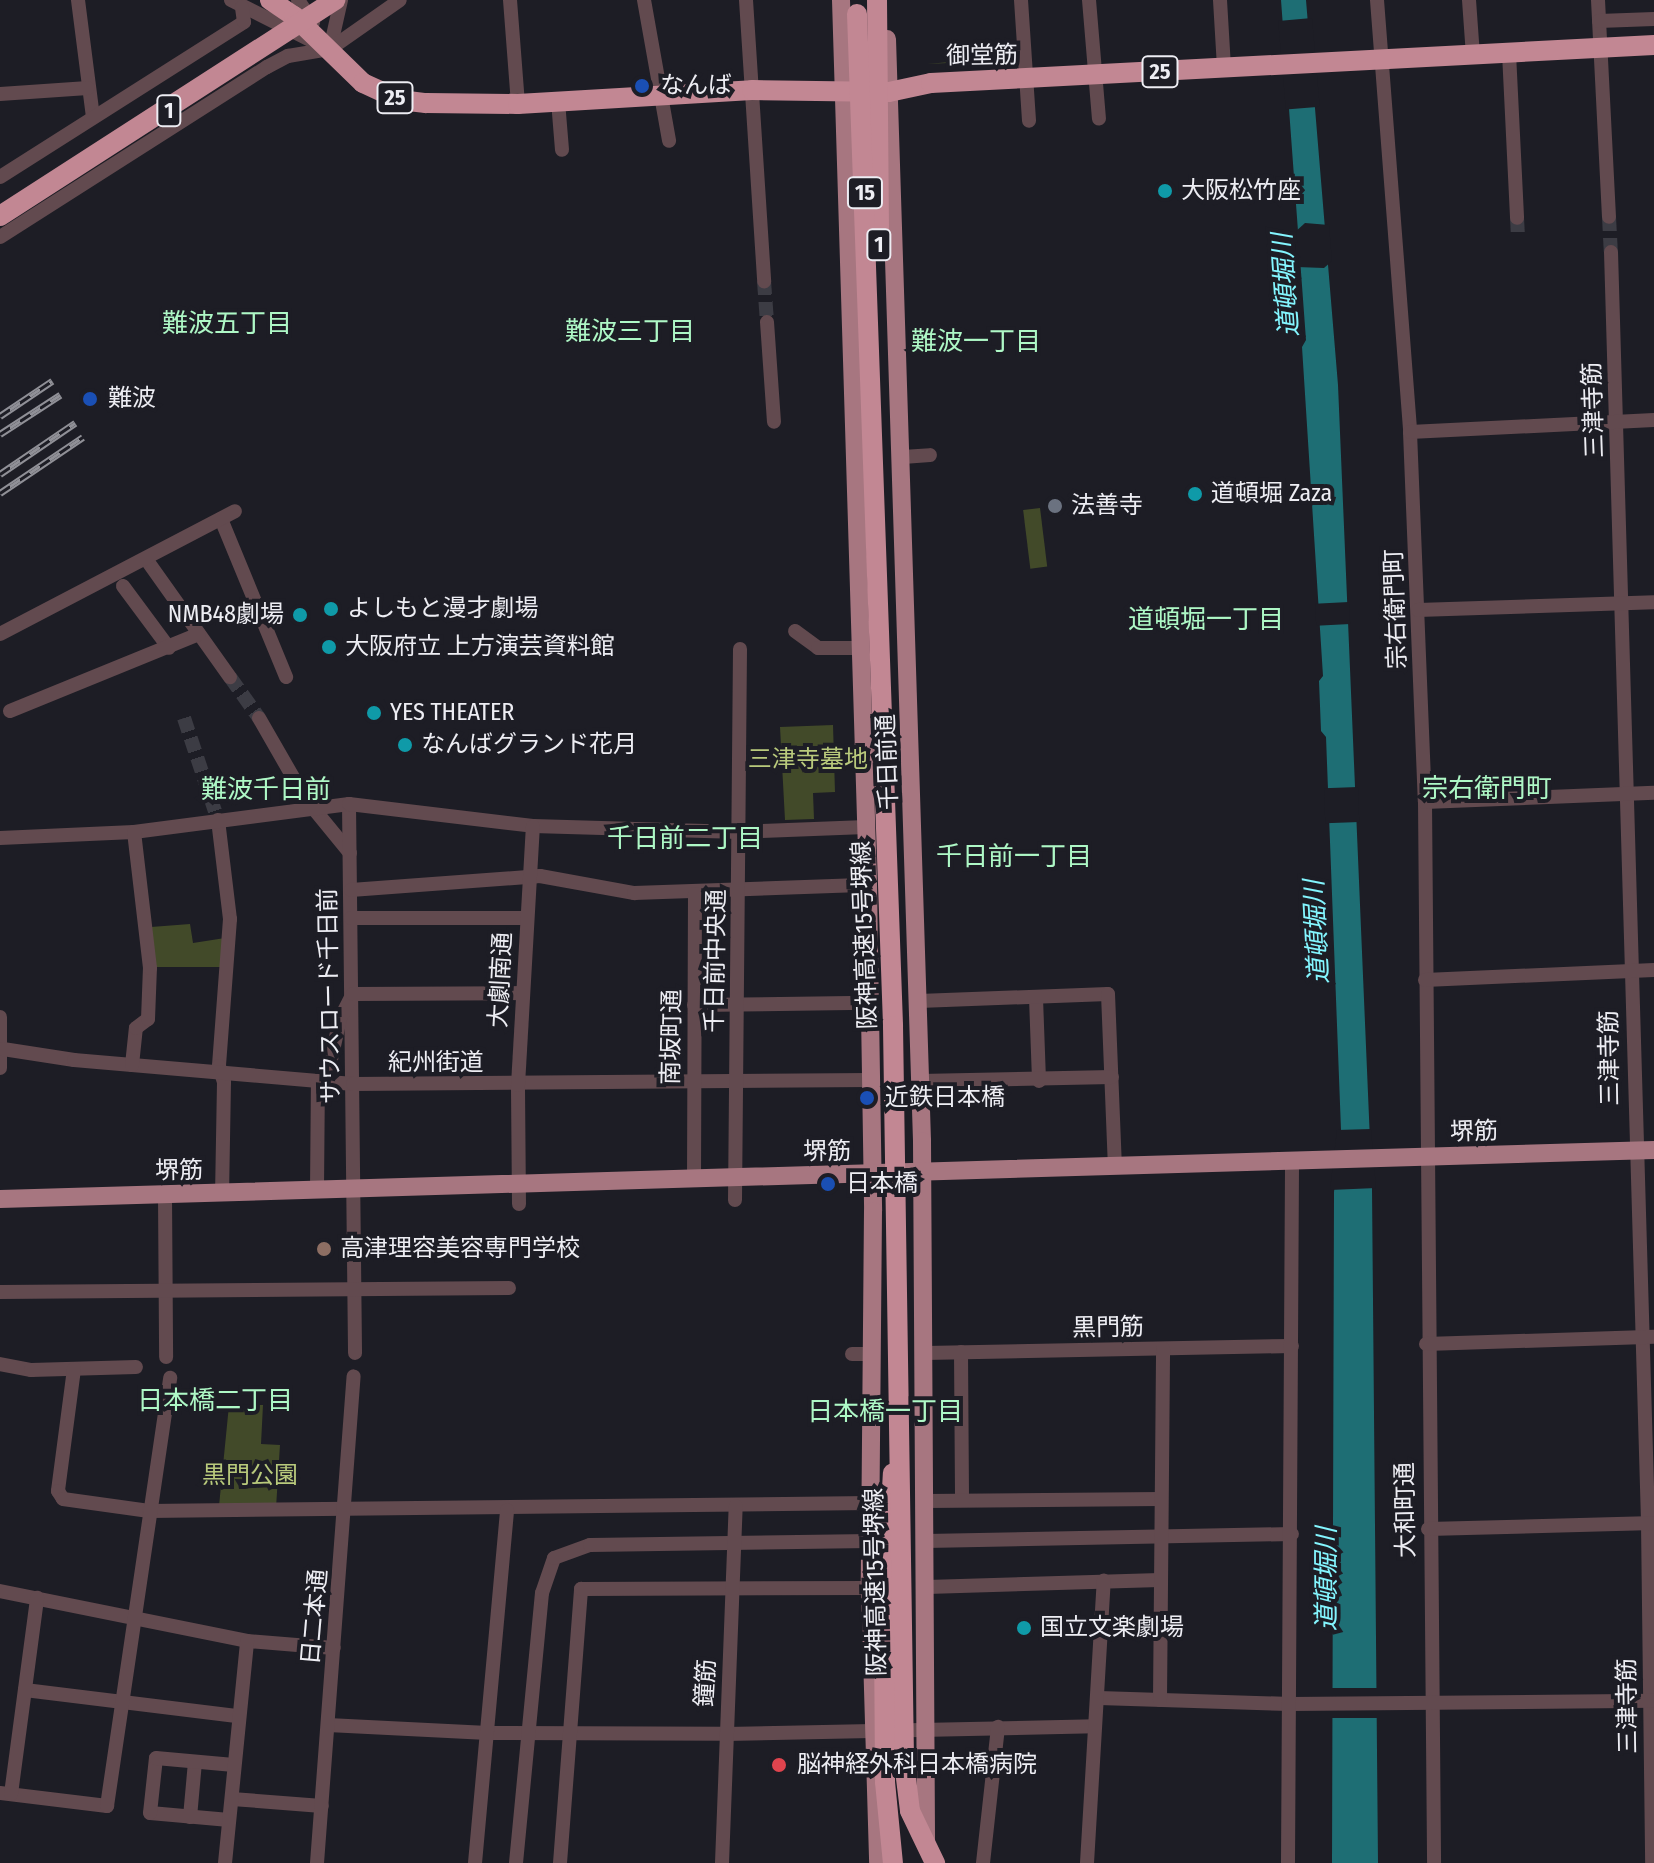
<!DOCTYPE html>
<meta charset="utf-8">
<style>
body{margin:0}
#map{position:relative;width:1654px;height:1863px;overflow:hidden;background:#1d1d25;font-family:"Fira Sans Condensed","Noto Sans JP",sans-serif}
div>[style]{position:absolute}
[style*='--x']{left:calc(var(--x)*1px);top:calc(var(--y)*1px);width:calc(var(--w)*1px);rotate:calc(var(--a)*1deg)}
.green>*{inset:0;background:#424a29;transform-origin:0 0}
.water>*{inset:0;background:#1e6e74}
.pier>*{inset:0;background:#1d1d25;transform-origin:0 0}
.minor-tunnel>*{height:14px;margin-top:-7px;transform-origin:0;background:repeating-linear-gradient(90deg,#3c3c44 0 14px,transparent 0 21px)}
.minor>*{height:14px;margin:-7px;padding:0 7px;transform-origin:7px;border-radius:7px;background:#624a4f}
.major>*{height:18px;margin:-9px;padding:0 9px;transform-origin:9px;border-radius:9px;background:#a77680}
.highway>*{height:20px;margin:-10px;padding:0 10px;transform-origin:10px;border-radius:10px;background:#c28793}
.rail>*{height:7px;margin-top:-3.5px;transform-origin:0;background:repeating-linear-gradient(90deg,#1d1d25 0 12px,#909097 0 24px);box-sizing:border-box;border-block:2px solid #909097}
.highway-bridge>*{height:20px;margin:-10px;padding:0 10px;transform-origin:10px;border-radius:10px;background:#c28793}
.dots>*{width:22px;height:22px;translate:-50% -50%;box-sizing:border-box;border:4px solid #1d1d25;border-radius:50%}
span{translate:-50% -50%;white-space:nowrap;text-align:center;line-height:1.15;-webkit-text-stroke:8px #1d1d25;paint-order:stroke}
.shield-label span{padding:2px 6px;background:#1d1d25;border:2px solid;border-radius:6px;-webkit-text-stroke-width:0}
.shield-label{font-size:22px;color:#ededf3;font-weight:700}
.street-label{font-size:24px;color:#ededf3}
.poi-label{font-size:24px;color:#ededf3}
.left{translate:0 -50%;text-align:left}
.right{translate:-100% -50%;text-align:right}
.park-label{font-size:24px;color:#b9ca7c}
.water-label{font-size:26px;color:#84f6ff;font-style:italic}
.neighbourhood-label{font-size:26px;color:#aef8c6}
</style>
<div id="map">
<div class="green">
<div style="clip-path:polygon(1018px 56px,1011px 65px,989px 61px,927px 64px)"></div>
<div style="left:1040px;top:508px;width:59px;height:17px;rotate:83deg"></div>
<div style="clip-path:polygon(833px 725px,835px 792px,813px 793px,814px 819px,785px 820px,780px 727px)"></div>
<div style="clip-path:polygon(190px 924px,193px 943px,225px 938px,224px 967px,156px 967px,151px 927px)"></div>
<div style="clip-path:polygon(229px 1405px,263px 1405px,261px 1444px,280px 1445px,276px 1508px,219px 1506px)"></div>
</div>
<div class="water">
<div style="clip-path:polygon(1281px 0,1306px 0,1338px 385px,1372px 1188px,1378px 1863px,1332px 1863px,1334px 1192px,1341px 1130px,1326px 737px,1321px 731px,1319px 681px,1323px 676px,1302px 347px,1306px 340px)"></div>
</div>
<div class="pier">
<div style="left:1312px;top:18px;width:89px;height:34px;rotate:85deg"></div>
<div style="clip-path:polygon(1305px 223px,1329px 225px,1332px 261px,1324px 268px,1297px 267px,1294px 233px)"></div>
<div style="left:1349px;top:602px;width:22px;height:34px;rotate:87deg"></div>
<div style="left:1358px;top:787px;width:35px;height:34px;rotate:88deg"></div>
<div style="clip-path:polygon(1371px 1129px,1376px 1188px,1330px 1190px,1337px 1130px)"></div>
<div style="left:1381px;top:1688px;width:30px;height:53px;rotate:90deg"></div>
</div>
<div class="minor-tunnel">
<div style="--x:1609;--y:217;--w:35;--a:87"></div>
<div style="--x:1517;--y:218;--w:18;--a:87"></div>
<div style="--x:764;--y:281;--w:41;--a:85.8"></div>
<div style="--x:230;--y:677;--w:50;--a:54.7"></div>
<div style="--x:184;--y:718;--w:108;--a:71.6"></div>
</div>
<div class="minor">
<div style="--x:78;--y:0;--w:118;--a:82.7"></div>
<div style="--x:231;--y:0;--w:97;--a:26.8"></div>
<div style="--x:298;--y:0;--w:27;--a:56"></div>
<div style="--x:510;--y:0;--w:104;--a:85.6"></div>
<div style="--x:644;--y:0;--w:143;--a:79.9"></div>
<div style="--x:746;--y:0;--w:282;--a:86.3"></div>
<div style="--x:1021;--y:0;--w:121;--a:86.2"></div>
<div style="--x:1089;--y:0;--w:119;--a:85.2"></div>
<div style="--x:1220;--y:0;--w:68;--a:86.6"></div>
<div style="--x:1377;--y:0;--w:433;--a:85.6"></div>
<div style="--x:1410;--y:432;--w:370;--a:87.7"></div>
<div style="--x:1425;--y:802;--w:1061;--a:89.51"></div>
<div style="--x:1469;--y:0;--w:56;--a:85.9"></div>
<div style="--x:1598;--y:0;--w:217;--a:87.1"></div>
<div style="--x:1599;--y:21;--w:55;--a:-2.1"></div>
<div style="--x:330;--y:49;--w:50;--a:-77.3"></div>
<div style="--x:1509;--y:53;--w:165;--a:87.2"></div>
<div style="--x:0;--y:94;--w:88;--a:-3.9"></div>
<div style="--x:558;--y:101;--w:49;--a:85.3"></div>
<div style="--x:0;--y:177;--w:289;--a:-32.4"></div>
<div style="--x:244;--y:22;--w:15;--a:-98"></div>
<div style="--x:0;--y:237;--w:317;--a:-32.5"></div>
<div style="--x:267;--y:67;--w:24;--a:-28"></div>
<div style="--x:288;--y:56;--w:43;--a:-9.5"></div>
<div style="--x:330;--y:49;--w:85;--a:-35"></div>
<div style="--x:1611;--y:252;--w:1272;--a:88.33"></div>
<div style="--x:1648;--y:1523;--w:340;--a:89.3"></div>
<div style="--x:767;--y:322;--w:100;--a:86"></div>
<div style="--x:1410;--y:432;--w:244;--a:-2.8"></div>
<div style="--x:903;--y:457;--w:27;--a:-4"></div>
<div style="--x:221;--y:519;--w:171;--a:67.6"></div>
<div style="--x:146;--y:559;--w:145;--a:54.6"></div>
<div style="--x:123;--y:586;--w:77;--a:53.4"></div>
<div style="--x:1418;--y:610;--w:236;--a:-1.9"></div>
<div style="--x:795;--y:631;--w:29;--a:36"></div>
<div style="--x:818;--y:648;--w:44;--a:0"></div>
<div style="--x:0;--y:634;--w:265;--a:-27.6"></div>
<div style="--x:10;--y:711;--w:204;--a:-22.2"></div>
<div style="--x:259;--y:718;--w:92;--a:60.1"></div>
<div style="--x:305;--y:798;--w:71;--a:50.7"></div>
<div style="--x:1425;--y:802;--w:229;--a:-2.3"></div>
<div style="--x:349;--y:804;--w:549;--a:89.37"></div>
<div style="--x:218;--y:820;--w:100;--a:83.1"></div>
<div style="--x:230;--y:919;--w:147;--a:94.3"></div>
<div style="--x:219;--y:1066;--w:17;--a:73"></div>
<div style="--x:224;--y:1082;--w:112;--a:91"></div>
<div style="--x:0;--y:838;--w:134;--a:-2.6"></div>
<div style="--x:134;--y:832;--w:217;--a:-7.4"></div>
<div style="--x:349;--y:804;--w:185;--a:6.8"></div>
<div style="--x:533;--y:826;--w:206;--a:1.7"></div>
<div style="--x:739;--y:832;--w:127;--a:-2.3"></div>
<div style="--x:351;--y:890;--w:190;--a:-4.2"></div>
<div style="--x:540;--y:876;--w:96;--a:10.3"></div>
<div style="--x:634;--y:893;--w:234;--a:-2"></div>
<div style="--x:351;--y:918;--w:175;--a:0"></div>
<div style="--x:1425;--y:980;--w:229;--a:-2.5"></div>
<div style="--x:1036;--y:998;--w:83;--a:87.9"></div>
<div style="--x:919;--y:1001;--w:189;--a:-2.1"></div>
<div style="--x:1108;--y:994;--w:173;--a:87.7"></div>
<div style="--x:694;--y:1005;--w:175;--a:-0.7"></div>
<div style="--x:0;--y:1017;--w:51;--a:90"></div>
<div style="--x:3;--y:1049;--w:72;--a:8.8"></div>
<div style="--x:74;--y:1060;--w:280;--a:4.9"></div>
<div style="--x:353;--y:1084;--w:518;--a:-0.44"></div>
<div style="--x:132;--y:1065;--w:37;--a:-84"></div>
<div style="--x:136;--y:1028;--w:15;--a:-37"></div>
<div style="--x:148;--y:1019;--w:51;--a:-87.8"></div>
<div style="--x:150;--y:968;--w:137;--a:-96.7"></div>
<div style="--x:920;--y:1081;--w:192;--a:-1.2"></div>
<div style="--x:326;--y:1082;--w:65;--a:-77.5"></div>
<div style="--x:340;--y:1019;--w:28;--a:-63"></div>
<div style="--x:353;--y:994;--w:170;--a:-0.3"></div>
<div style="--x:694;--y:1180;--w:286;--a:-89.8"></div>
<div style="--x:317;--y:1189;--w:107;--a:-89.5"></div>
<div style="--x:165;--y:1196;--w:161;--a:89.6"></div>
<div style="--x:735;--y:1200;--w:551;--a:-89.48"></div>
<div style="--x:519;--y:1204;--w:119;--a:-90.5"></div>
<div style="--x:518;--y:1085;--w:259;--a:-86.7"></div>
<div style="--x:0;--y:1292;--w:509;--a:-0.45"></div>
<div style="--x:1426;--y:1344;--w:228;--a:-1.8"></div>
<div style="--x:961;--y:1352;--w:148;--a:89.6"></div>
<div style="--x:925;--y:1353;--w:367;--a:-1.1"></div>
<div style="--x:852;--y:1354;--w:21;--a:0"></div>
<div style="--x:0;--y:1364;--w:32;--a:11"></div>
<div style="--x:31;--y:1370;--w:105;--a:-1.6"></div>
<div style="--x:74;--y:1369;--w:123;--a:97.5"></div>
<div style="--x:58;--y:1491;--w:9;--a:58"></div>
<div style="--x:63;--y:1499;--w:87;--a:7.9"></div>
<div style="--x:149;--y:1511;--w:721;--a:-0.64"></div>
<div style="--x:926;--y:1501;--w:235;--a:-0.5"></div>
<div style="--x:1428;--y:1529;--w:226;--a:-1.5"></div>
<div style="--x:926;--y:1541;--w:366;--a:-1.1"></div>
<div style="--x:927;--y:1587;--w:233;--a:-1.7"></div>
<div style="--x:0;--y:1591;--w:252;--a:11.4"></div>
<div style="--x:247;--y:1641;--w:87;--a:4.6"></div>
<div style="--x:25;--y:1690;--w:215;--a:7"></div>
<div style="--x:1099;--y:1698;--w:191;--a:1.8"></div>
<div style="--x:1290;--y:1704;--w:364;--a:-0.5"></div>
<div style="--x:1160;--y:1700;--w:351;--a:-89.5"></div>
<div style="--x:328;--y:1725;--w:160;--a:2.9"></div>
<div style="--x:488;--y:1733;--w:238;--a:0.2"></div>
<div style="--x:726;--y:1734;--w:369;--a:-1.2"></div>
<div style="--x:0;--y:1793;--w:108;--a:6.9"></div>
<div style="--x:107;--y:1806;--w:433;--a:-81.6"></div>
<div style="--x:11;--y:1794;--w:198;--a:-82.4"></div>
<div style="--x:232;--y:1799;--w:90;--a:4.4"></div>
<div style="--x:190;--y:1817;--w:55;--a:-84.8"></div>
<div style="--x:229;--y:1820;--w:79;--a:-174.9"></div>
<div style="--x:150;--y:1813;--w:55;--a:-83.8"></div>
<div style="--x:156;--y:1758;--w:78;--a:5.1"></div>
<div style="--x:225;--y:1863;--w:223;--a:-84.3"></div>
<div style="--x:317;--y:1863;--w:488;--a:-85.7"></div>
<div style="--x:475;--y:1863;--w:354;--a:-84.8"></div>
<div style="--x:516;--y:1863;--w:271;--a:-84.5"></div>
<div style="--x:542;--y:1593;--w:37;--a:-71"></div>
<div style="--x:554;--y:1558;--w:38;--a:-20"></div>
<div style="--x:590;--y:1545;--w:280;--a:-0.8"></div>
<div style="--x:560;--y:1863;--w:275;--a:-85.6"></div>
<div style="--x:581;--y:1589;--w:289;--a:-0.2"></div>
<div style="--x:722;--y:1863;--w:357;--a:-87.8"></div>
<div style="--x:983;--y:1863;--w:137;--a:-83.7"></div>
<div style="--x:1087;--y:1863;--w:283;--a:-86.6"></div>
<div style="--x:1288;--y:1863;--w:701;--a:-89.67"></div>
</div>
<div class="major">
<div style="--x:841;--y:0;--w:885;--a:88.25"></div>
<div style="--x:868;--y:885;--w:326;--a:89.1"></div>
<div style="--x:873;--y:1211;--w:377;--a:90.5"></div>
<div style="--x:870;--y:1588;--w:275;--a:88.3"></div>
<div style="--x:887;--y:39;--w:1103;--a:88.18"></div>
<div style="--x:922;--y:1141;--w:703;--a:89.67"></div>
<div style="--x:0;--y:1199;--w:1655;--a:-1.7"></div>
</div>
<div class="highway">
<div style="--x:270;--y:0;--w:29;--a:34"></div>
<div style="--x:294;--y:16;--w:96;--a:44.2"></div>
<div style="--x:363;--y:83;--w:41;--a:24.7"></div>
<div style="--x:400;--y:100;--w:26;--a:7"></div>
<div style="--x:426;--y:103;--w:92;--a:0.6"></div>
<div style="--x:518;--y:104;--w:234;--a:-3.4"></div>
<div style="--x:752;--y:90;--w:137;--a:0.8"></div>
<div style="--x:889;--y:92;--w:43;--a:-12.1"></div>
<div style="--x:931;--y:83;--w:724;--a:-3.01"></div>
<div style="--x:884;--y:1632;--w:159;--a:-86.8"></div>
</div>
<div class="rail">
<div style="--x:0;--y:416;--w:63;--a:-33.9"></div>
<div style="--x:0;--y:434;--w:72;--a:-33"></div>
<div style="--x:0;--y:474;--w:91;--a:-34.2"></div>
<div style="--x:0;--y:493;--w:100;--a:-34"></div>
</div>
<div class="highway-bridge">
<div style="--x:877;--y:0;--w:243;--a:89.5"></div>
<div style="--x:857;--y:14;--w:1013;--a:87.96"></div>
<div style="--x:893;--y:1026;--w:736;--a:89.14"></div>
<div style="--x:904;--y:1762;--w:49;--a:83"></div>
<div style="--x:910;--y:1811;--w:58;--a:64.3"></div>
<div style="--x:0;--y:216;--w:399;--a:-32.8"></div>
<div style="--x:884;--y:1632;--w:150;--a:89.6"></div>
<div style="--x:885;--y:1782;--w:81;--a:84.4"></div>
</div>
<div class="dots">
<div style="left:642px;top:86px;background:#1a4fb4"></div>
<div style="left:1165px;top:191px;background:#0f9aa8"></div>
<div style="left:90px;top:399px;background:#1a4fb4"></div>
<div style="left:1195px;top:494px;background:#0f9aa8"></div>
<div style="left:1055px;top:506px;background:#6b7280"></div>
<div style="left:331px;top:609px;background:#0f9aa8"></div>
<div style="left:300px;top:615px;background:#0f9aa8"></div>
<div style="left:329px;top:647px;background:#0f9aa8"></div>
<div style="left:374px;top:713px;background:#0f9aa8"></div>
<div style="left:405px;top:745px;background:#0f9aa8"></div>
<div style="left:867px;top:1098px;background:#1a4fb4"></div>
<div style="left:828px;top:1184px;background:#1a4fb4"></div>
<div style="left:324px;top:1249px;background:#8d6e63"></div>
<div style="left:1024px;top:1628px;background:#0f9aa8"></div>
<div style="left:779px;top:1765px;background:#e0444e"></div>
</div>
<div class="shield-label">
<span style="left:1160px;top:72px">25</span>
<span style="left:395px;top:98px">25</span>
<span style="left:169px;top:111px">1</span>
<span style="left:865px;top:193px">15</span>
<span style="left:879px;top:245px">1</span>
</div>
<div class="street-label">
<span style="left:982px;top:56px;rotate:-1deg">御堂筋</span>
<span style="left:1594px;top:410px;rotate:-92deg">三津寺筋</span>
<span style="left:1396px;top:609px;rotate:-92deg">宗右衛門町</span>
<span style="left:888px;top:762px;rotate:-92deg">千日前通</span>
<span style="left:865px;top:935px;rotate:-92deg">阪神高速15号堺線</span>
<span style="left:716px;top:961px;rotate:-89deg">千日前中央通</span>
<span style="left:501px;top:980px;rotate:-87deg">大劇南通</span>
<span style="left:330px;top:996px;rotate:-91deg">サウスロード千日前</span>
<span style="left:672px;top:1037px;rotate:-89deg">南坂町通</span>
<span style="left:1610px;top:1058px;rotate:-91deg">三津寺筋</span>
<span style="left:436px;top:1063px">紀州街道</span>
<span style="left:1474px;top:1132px;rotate:-2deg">堺筋</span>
<span style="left:827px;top:1152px;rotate:-1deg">堺筋</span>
<span style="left:179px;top:1171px;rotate:-1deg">堺筋</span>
<span style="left:1108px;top:1328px;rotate:-1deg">黒門筋</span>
<span style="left:1406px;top:1510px;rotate:-91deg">大和町通</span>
<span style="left:876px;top:1582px;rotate:-91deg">阪神高速15号堺線</span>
<span style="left:315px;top:1617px;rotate:-85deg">日二本通</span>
<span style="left:706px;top:1683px;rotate:-87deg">鐘筋</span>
<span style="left:1628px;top:1706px;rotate:-91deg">三津寺筋</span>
</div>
<div class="poi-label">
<span class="left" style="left:660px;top:86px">なんば</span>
<span class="left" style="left:1181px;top:191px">大阪松竹座</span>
<span class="left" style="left:108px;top:399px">難波</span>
<span class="left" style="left:1211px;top:494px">道頓堀 Zaza</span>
<span class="left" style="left:1071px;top:506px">法善寺</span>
<span class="left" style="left:347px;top:609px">よしもと漫才劇場</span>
<span class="right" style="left:284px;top:615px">NMB48劇場</span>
<span class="left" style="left:345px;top:647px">大阪府立 上方演芸資料館</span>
<span class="left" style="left:390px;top:713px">YES THEATER</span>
<span class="left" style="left:421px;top:745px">なんばグランド花月</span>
<span class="left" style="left:885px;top:1098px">近鉄日本橋</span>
<span class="left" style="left:846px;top:1184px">日本橋</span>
<span class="left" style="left:340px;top:1249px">高津理容美容専門学校</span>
<span class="left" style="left:1040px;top:1628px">国立文楽劇場</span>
<span class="left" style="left:797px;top:1765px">脳神経外科日本橋病院</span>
</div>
<div class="park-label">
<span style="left:808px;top:760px">三津寺墓地</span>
<span style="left:250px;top:1476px">黒門公園</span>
</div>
<div class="water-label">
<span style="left:1286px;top:285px;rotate:-94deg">道頓堀川</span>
<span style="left:1317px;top:932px;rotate:-93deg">道頓堀川</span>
<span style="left:1327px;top:1579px;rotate:-90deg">道頓堀川</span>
</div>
<div class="neighbourhood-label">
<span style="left:227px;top:324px">難波五丁目</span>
<span style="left:630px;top:332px">難波三丁目</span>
<span style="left:976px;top:342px">難波一丁目</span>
<span style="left:1206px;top:620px">道頓堀一丁目</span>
<span style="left:1487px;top:789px">宗右衛門町</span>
<span style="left:266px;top:790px">難波千日前</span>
<span style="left:685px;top:839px">千日前二丁目</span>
<span style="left:1014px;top:857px">千日前一丁目</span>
<span style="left:215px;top:1401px">日本橋二丁目</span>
<span style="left:885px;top:1412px">日本橋一丁目</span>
</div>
</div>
